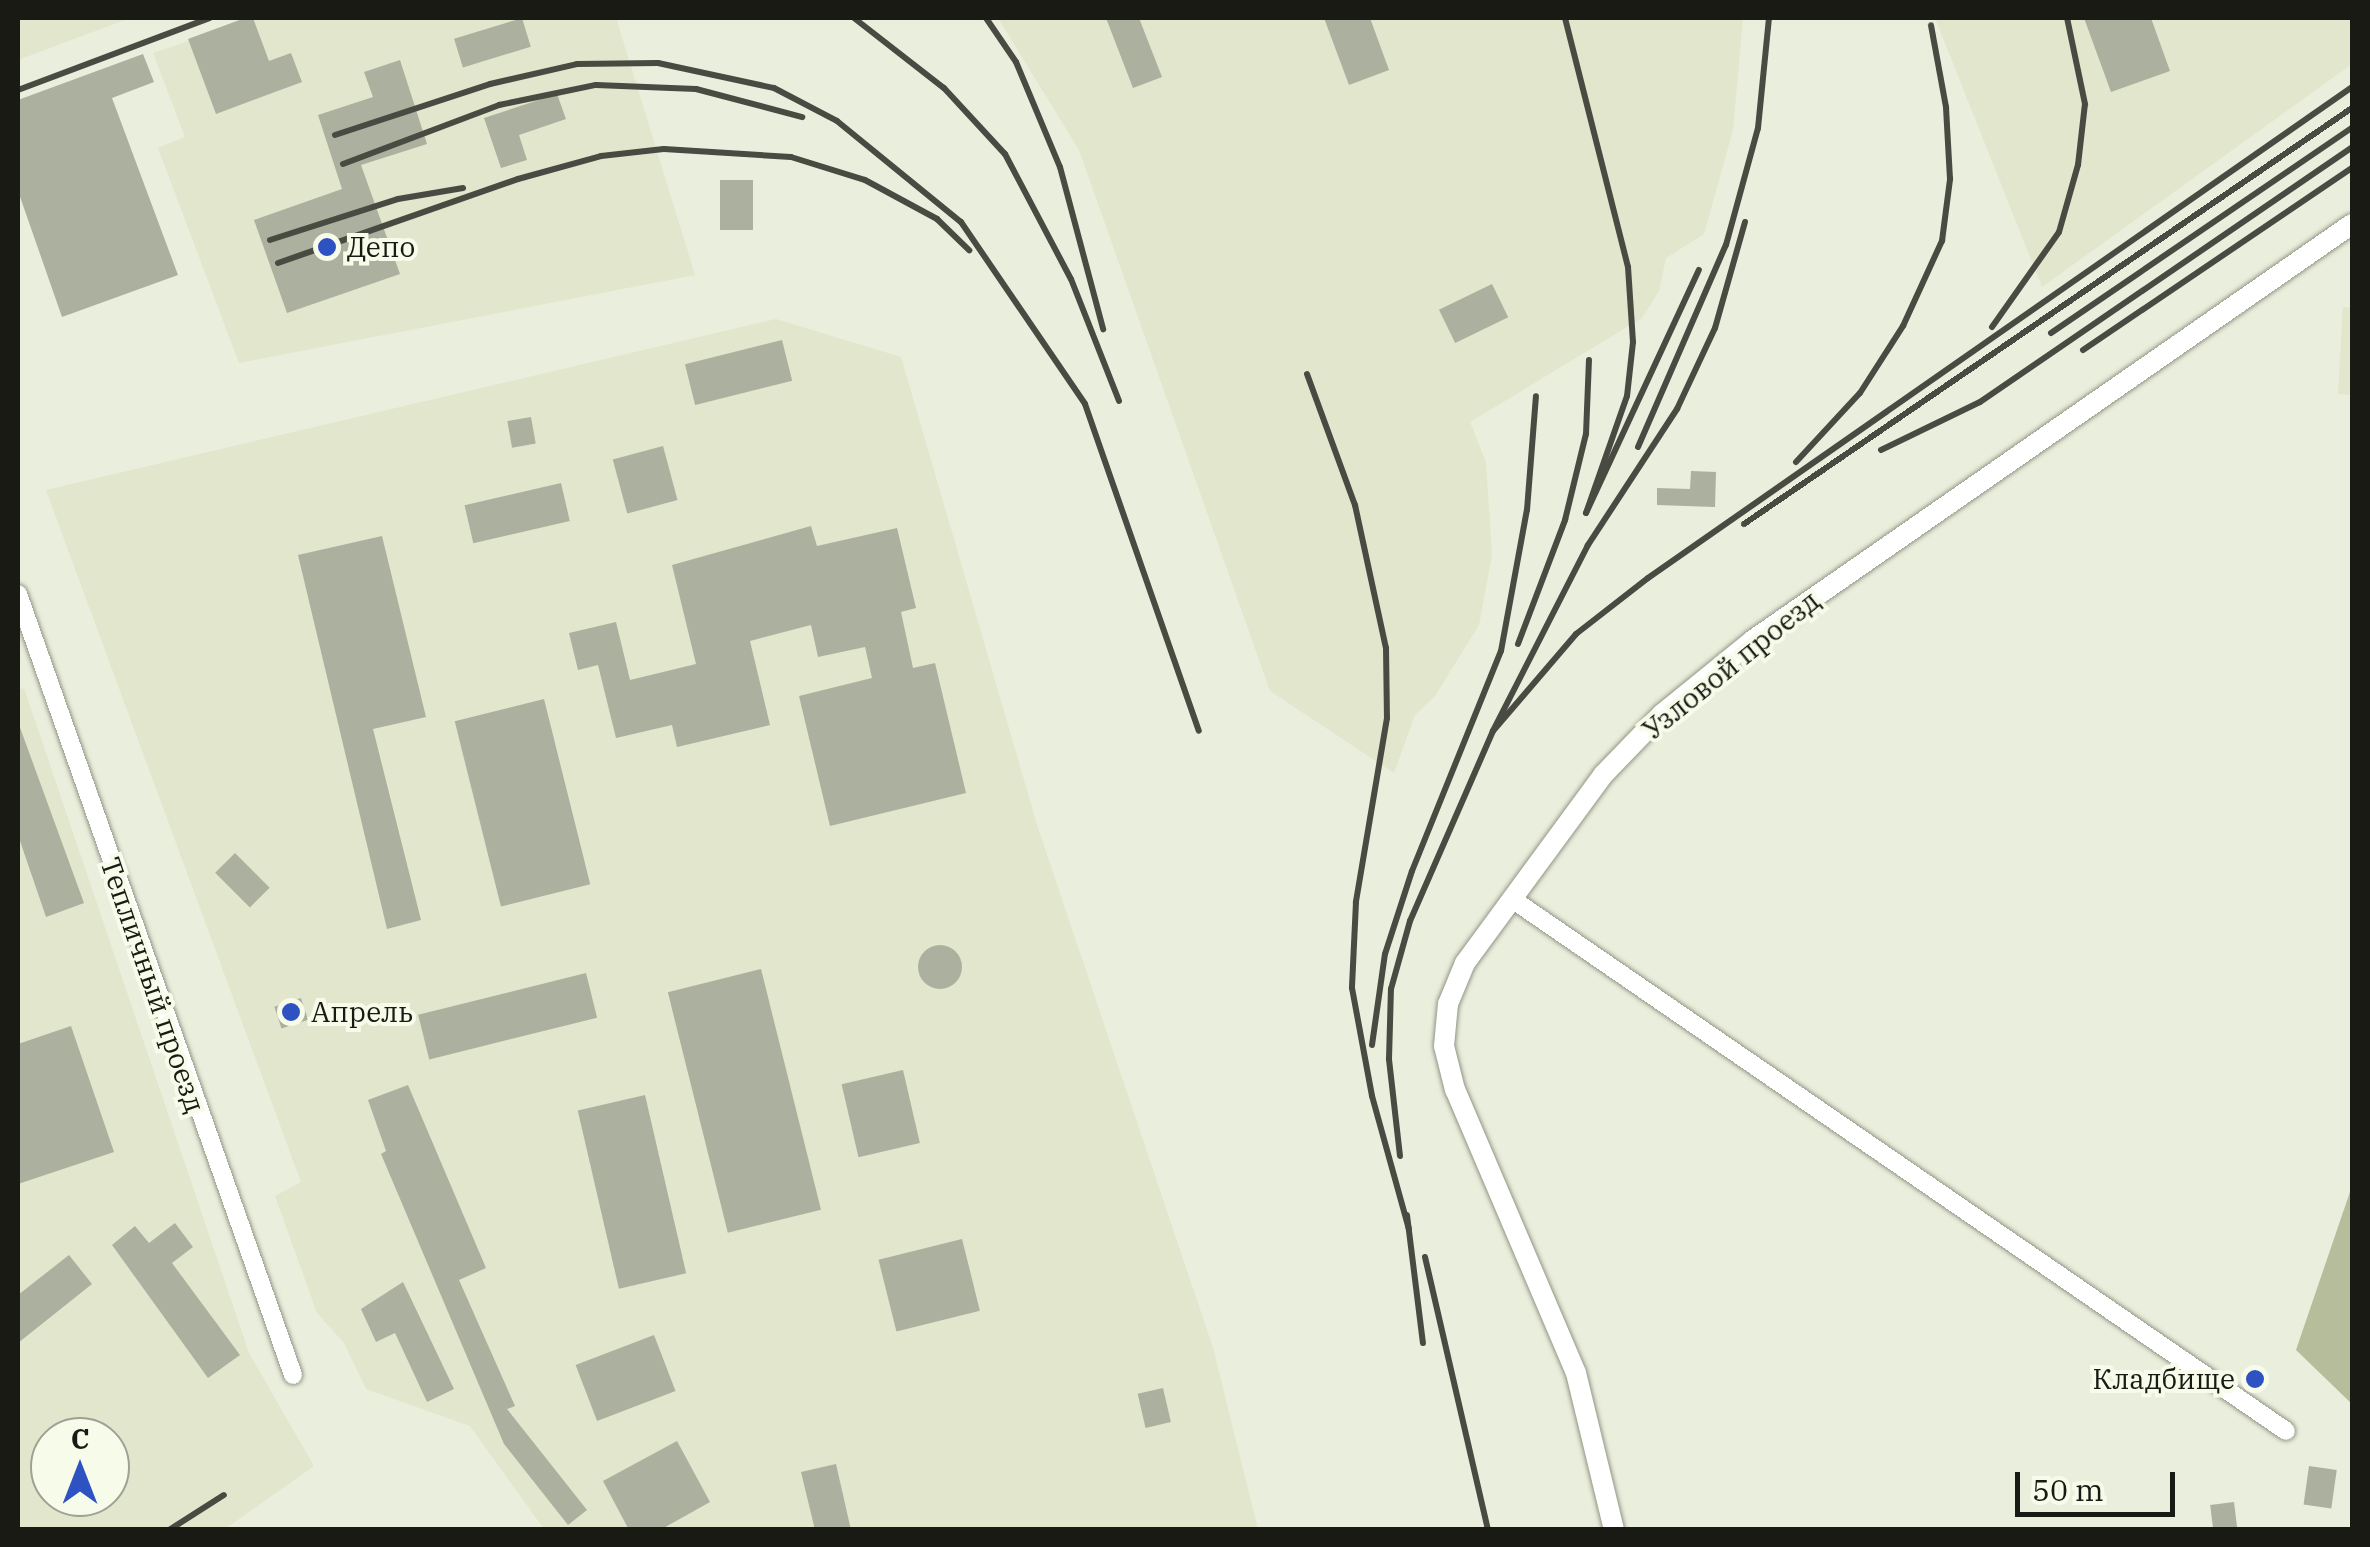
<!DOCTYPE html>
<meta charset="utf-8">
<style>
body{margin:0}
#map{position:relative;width:2370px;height:1547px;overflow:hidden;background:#eaeedc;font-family:"IBM Plex Serif",serif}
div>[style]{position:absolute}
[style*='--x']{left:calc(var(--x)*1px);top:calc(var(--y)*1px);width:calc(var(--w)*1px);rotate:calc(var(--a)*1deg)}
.built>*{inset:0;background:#e1e6cc}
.green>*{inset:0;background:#b6bd9a}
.building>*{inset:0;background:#acb09f;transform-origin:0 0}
.round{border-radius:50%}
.roads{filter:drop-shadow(0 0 2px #929585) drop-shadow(0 0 2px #929585)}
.minor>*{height:18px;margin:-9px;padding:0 9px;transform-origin:9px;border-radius:9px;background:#fff}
.tertiary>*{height:20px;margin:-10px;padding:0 10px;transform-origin:10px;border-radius:10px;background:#fff}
.rail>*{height:6px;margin:-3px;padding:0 3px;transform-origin:3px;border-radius:3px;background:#494b42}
.dots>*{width:28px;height:28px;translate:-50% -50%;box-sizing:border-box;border:5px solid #f7fbe9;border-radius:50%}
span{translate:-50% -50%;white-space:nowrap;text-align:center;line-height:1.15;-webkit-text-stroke:8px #f7fbe9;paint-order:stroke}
.poi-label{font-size:28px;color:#191a14}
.left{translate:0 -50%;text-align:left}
.right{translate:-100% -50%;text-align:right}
.street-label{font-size:28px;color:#191a14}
.frame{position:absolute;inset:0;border:20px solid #191a14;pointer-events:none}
.north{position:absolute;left:30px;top:1417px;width:100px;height:100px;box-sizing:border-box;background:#f7fbe9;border:2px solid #9ea194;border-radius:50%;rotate:0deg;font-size:28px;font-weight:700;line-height:40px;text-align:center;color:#191a14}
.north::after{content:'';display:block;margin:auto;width:35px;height:45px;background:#2e52c1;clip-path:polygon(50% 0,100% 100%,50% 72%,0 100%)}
.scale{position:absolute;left:2015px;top:1472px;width:160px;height:45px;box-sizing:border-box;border:5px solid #191a14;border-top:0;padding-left:12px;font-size:30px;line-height:35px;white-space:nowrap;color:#191a14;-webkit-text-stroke:8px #f7fbe9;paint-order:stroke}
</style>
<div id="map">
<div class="built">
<div style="clip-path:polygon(18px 18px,130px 18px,18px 60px)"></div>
<div style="clip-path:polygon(259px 18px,616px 18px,695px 275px,239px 363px,158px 148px,185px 137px,153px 53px)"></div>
<div style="clip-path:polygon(998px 18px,1743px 18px,1733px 130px,1704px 234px,1666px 258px,1659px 291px,1642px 318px,1470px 422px,1486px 462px,1492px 555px,1479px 625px,1435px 696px,1415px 715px,1394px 773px,1270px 691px,1079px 150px)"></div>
<div style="clip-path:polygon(1935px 18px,2352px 18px,2352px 64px,2042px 287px)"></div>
<div style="clip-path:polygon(2343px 307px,2352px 308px,2352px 395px,2338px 394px)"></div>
<div style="clip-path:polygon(776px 319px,901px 357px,1038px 828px,1213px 1348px,1258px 1529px,544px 1529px,470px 1426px,366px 1389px,344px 1343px,317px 1313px,275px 1196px,301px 1182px,46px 490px)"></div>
<div style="clip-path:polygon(evenodd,24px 688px,249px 1353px,314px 1466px,225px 1529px,18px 1530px,18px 690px,24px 688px,50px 1437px,110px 1437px,110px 1497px,50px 1497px,50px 1437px)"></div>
</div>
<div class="green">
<div style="clip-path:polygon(2352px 1186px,2352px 1404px,2296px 1350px)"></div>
</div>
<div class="building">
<div style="clip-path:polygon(245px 18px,253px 18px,269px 61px,291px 53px,302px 82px,216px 114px,188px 39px)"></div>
<div style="left:522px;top:18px;width:30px;height:71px;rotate:73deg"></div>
<div style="clip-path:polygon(1106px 18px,1139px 18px,1162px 77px,1133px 88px)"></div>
<div style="clip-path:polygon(1324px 18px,1370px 18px,1389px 70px,1349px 85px)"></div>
<div style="clip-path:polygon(2084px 18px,2151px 18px,2170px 71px,2111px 92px)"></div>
<div style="clip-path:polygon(143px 54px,154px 82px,112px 98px,178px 275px,62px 317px,18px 191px,18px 100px)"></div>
<div style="clip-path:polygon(400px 60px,427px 144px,361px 165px,400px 274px,287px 313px,254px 220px,342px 189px,318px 115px,373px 97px,364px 72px)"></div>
<div style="clip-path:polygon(557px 94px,566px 119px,519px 135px,527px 160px,501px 168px,484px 118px)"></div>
<div style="left:720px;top:180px;width:33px;height:50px"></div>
<div style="left:1492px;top:284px;width:37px;height:59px;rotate:64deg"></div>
<div style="left:782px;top:340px;width:42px;height:100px;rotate:76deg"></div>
<div style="left:531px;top:417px;width:27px;height:24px;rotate:80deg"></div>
<div style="left:663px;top:446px;width:56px;height:52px;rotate:75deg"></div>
<div style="clip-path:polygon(1691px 471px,1716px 472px,1715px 507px,1657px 505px,1657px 488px,1690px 489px)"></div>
<div style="left:561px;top:483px;width:39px;height:99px;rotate:77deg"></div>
<div style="clip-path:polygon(811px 526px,817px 546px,897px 528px,916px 608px,901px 612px,913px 668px,935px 663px,966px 793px,830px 826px,799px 696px,872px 678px,865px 647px,818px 657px,811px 625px,750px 641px,770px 725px,677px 747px,672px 725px,616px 738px,598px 665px,578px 670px,569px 633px,616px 622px,630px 680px,696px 664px,672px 565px)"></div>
<div style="clip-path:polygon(382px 536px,426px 717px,373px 729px,421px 920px,387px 929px,298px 555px)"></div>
<div style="left:544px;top:699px;width:191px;height:92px;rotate:76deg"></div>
<div style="clip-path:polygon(18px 722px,84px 903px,46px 917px,18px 835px)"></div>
<div style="left:235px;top:853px;width:49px;height:28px;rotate:45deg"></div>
<div class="round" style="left:918px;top:945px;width:44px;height:44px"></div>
<div style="left:761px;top:969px;width:248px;height:96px;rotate:76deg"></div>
<div style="left:586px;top:973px;width:46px;height:173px;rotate:76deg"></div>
<div style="left:301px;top:998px;width:23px;height:28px;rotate:72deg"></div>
<div style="clip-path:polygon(71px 1026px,114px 1152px,18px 1184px,18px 1044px)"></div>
<div style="left:903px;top:1070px;width:75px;height:63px;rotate:77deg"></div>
<div style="clip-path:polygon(408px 1085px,486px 1268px,459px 1280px,515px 1406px,507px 1409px,587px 1510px,568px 1525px,504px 1444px,381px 1154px,386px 1151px,368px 1100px)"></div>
<div style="left:645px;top:1095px;width:183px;height:69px;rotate:77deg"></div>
<div style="clip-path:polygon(175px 1223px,193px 1247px,172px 1263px,240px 1355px,208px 1378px,112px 1245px,135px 1226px,149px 1243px)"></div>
<div style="left:962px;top:1239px;width:74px;height:86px;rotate:76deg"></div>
<div style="clip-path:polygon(69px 1255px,92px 1284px,18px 1343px,18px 1295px)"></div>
<div style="clip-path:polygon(403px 1282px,454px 1389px,427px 1402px,395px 1333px,376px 1342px,361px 1309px)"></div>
<div style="left:654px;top:1335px;width:60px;height:84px;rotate:69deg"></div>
<div style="left:1163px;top:1388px;width:35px;height:26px;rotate:77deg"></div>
<div style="clip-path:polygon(677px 1441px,710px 1502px,660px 1530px,629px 1530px,603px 1481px)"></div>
<div style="clip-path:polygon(836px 1464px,851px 1530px,815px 1530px,801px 1472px)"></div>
<div style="left:2309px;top:1466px;width:28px;height:39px;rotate:8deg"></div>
<div style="left:2234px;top:1502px;width:26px;height:24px;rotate:83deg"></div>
</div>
<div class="roads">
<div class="minor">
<div style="--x:18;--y:594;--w:828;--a:70.6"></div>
<div style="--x:1512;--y:899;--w:939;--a:34.5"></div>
</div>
<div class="tertiary">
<div style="--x:1614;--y:1530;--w:162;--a:-103.6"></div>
<div style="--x:1576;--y:1373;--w:308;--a:-113.1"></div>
<div style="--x:1455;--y:1090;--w:45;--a:-104"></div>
<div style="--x:1444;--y:1046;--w:42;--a:-84.6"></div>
<div style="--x:1448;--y:1004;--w:44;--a:-67.5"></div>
<div style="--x:1465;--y:963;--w:233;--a:-53.7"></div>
<div style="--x:1603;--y:775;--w:85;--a:-46"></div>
<div style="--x:1662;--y:714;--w:117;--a:-39.1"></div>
<div style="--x:1753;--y:640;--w:729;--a:-34.78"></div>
</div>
</div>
<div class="rail">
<div style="--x:854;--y:18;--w:114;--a:37.9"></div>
<div style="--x:944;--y:88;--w:90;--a:47.3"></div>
<div style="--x:1005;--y:154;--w:141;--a:62.2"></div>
<div style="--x:1071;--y:279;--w:131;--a:68.5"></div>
<div style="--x:986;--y:18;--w:53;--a:55.7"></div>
<div style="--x:1016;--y:62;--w:114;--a:67.3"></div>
<div style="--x:1060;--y:167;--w:168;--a:75.1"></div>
<div style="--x:1565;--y:18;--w:257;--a:75.8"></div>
<div style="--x:1628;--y:267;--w:75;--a:86.2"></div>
<div style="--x:1633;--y:342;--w:54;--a:96.3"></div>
<div style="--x:1627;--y:396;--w:124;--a:109.3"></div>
<div style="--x:1586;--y:513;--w:268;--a:-65.1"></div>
<div style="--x:18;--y:90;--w:205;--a:-20.6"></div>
<div style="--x:335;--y:135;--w:163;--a:-18.2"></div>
<div style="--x:490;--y:84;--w:89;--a:-12.9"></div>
<div style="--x:577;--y:64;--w:81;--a:-0.7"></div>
<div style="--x:658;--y:63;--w:119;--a:12.2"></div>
<div style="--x:774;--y:88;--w:71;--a:27.6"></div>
<div style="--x:837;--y:121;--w:160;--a:39.2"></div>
<div style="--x:961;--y:222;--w:220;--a:55.7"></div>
<div style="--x:1085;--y:404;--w:346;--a:70.8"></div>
<div style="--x:343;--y:164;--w:167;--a:-20.7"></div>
<div style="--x:499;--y:105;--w:99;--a:-11.7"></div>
<div style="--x:596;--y:85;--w:100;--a:2.3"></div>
<div style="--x:696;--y:89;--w:110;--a:14.8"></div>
<div style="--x:1745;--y:222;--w:110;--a:105.8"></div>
<div style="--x:1715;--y:328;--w:89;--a:115.1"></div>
<div style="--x:1677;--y:409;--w:163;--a:123.2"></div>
<div style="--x:1588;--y:545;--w:209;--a:117.1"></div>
<div style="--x:1493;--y:731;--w:128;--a:-49.4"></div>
<div style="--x:1576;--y:634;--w:91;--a:-37.9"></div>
<div style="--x:1648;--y:578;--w:858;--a:-34.89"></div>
<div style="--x:270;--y:240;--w:134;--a:-17.8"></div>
<div style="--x:398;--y:199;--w:66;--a:-9.6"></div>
<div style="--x:278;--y:263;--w:254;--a:-19.3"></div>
<div style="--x:518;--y:179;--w:86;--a:-15.5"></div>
<div style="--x:601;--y:156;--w:63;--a:-6.3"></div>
<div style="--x:664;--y:149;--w:127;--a:3.6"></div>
<div style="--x:791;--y:157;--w:77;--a:17.3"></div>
<div style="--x:865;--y:180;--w:82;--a:28.4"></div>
<div style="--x:937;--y:219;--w:45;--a:44.1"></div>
<div style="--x:1992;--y:327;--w:116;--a:-54.8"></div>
<div style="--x:2059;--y:232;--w:70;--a:-74.2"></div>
<div style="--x:2078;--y:165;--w:61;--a:-83.5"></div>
<div style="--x:2085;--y:104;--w:88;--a:-101.8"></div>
<div style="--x:2051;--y:333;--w:364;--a:-34.3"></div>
<div style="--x:2083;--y:350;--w:325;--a:-34.1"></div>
<div style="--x:1307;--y:374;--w:140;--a:69.9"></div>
<div style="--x:1355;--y:505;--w:146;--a:77.8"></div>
<div style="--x:1386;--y:648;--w:70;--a:89.2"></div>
<div style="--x:1387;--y:718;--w:187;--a:99.6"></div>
<div style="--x:1356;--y:902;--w:86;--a:92.7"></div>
<div style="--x:1352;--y:988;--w:110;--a:79.5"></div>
<div style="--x:1372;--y:1096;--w:138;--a:74.5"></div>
<div style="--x:1638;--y:447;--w:220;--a:-66.5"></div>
<div style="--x:1726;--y:245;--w:121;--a:-74.7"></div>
<div style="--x:1758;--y:128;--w:111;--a:-84.3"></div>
<div style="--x:1881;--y:450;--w:110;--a:-25.9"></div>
<div style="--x:1980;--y:402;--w:451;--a:-34.4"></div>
<div style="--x:1796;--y:462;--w:94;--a:-47.2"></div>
<div style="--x:1860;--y:393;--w:80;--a:-57.3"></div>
<div style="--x:1903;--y:326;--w:94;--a:-65.4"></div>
<div style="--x:1942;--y:241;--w:63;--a:-82.6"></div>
<div style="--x:1950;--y:179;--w:72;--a:-93.2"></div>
<div style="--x:1946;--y:107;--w:83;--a:-100.4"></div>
<div style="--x:1744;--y:524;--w:737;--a:-34.38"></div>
<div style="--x:1518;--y:644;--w:133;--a:-69.2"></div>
<div style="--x:1565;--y:520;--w:89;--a:-76.3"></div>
<div style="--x:1586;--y:434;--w:74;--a:-87.7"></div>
<div style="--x:1372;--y:1045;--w:92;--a:-81.9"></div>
<div style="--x:1385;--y:954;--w:87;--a:-72"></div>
<div style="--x:1412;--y:871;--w:237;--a:-68"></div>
<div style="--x:1501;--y:651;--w:143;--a:-79.6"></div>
<div style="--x:1527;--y:510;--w:114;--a:-85.5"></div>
<div style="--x:1400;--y:1156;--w:98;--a:-96.5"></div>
<div style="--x:1389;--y:1059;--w:70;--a:-88.4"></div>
<div style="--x:1391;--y:989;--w:71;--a:-74.4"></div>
<div style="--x:1410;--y:921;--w:207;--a:-66.4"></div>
<div style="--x:1407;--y:1215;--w:129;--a:82.9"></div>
<div style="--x:1425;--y:1257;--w:280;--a:77"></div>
<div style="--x:169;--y:1530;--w:65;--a:-32.5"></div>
</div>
<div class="dots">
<div style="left:327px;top:247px;background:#2e52c1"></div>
<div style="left:291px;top:1012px;background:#2e52c1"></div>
<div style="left:2255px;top:1379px;background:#2e52c1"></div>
</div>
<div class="poi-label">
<span class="left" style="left:347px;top:247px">Депо</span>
<span class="left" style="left:311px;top:1012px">Апрель</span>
<span class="right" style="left:2235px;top:1379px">Кладбище</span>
</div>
<div class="street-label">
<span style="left:1731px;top:665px;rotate:-39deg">Узловой проезд</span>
<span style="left:153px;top:985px;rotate:71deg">Тепличный проезд</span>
</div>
<div class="frame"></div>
<div class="north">С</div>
<div class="scale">50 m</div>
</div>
